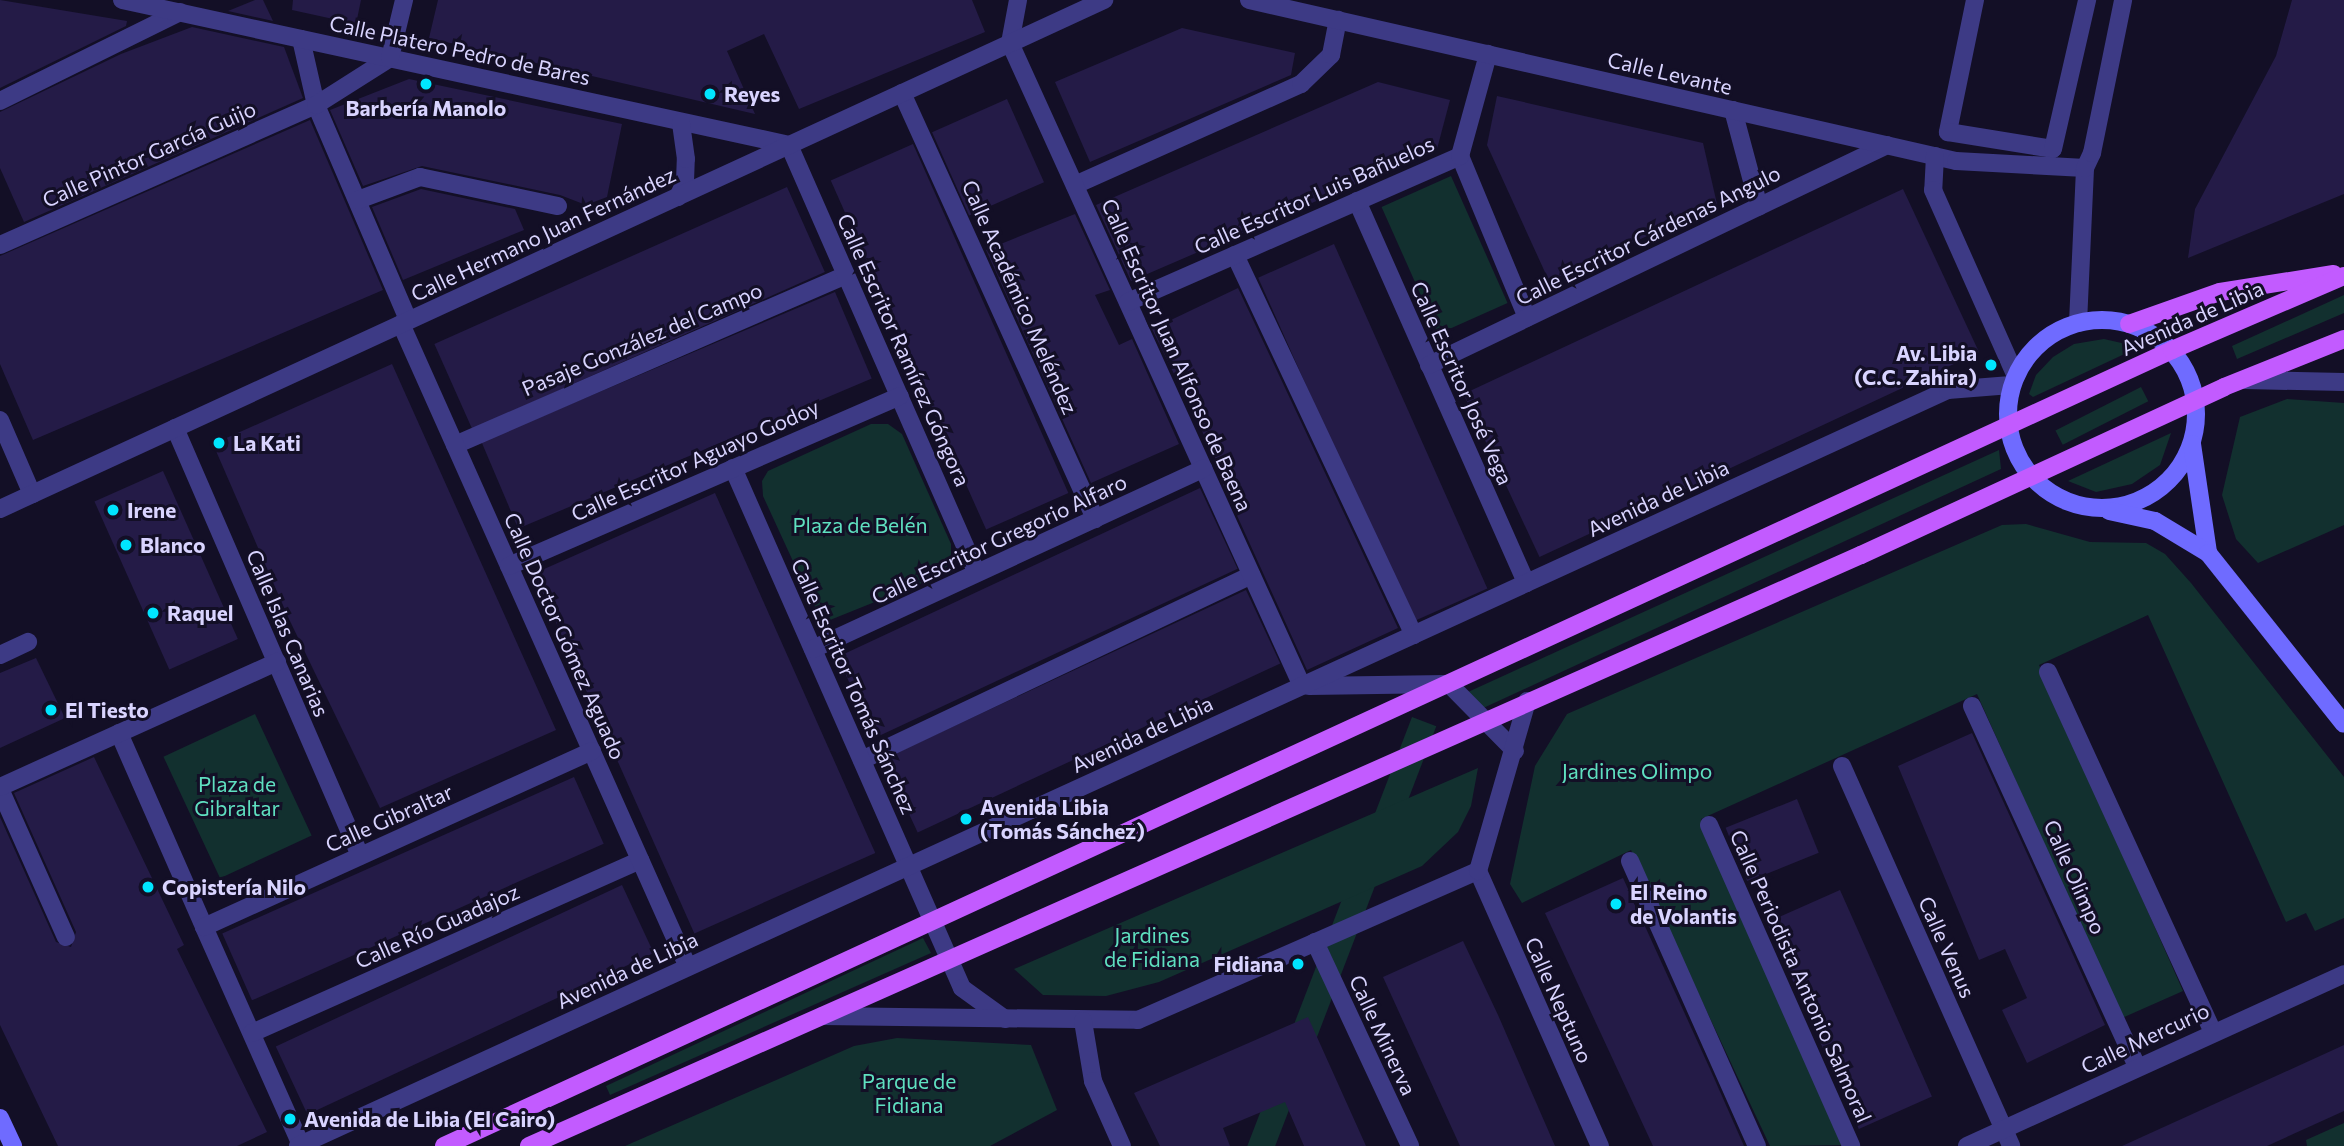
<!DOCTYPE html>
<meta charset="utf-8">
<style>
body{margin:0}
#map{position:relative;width:2344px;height:1146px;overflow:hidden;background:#130f26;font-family:Commissioner,sans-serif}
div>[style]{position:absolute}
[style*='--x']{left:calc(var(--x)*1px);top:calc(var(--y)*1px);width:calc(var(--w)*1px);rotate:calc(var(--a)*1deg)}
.green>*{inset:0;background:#12302f;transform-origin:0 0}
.building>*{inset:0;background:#241b47;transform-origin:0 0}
.pedestrian>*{height:18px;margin:-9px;padding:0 9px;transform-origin:9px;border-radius:9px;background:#3d3a85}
.minor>*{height:18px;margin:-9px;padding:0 9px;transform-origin:9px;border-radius:9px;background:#3d3a85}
.tertiary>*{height:18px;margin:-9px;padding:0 9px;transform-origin:9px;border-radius:9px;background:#3d3a85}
.secondary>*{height:18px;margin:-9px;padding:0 9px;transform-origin:9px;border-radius:9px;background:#6f6bff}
.secondary>.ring{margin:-9px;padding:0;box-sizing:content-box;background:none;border:18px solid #6f6bff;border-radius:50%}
.primary>*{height:18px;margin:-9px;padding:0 9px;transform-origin:9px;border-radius:9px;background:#c25bff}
.dots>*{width:19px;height:19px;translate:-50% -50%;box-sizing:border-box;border:4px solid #130f26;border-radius:50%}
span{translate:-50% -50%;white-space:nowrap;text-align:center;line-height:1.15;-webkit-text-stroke:6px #130f26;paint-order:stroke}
.street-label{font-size:21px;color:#d9d4ff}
.poi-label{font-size:21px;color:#d9d4ff;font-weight:700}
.left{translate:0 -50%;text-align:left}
.right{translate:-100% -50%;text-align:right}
.park-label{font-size:21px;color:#5fe0c0}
</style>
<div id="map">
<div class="green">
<div style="left:1451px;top:176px;width:139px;height:76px;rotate:66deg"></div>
<div style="clip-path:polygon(2344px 295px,2344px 313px,2237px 359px,2232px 346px)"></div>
<div style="clip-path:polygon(2104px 339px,2126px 344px,2133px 350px,2033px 397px,2029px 394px,2036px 375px,2053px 357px,2074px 344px)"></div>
<div style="left:2141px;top:387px;width:16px;height:96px;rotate:63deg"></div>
<div style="clip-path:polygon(2287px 399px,2344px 403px,2344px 525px,2258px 563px,2236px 539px,2222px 495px,2240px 417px)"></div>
<div style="clip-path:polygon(871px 424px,888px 424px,902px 434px,951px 544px,951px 562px,937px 577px,830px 620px,815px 609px,763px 496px,762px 481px,768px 471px)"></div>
<div style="clip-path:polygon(2171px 433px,2160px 465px,2132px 484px,2096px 492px,2068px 481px)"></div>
<div style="clip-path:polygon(1999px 450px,2001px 469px,1479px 710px,1468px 692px)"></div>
<div style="clip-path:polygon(2026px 524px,2090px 542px,2146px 543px,2165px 554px,2191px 583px,2344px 777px,2344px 918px,2315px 931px,2306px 913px,2286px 922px,2148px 615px,2039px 665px,2183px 991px,2122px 1018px,1977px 694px,1701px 819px,1850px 1145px,1770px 1146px,1631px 850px,1522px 903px,1510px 884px,1535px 766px,1567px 714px,2002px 525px)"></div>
<div style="left:255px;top:714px;width:134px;height:101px;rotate:65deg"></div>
<div style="left:1412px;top:717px;width:26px;height:502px;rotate:21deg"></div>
<div style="clip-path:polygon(1478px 768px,1471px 806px,1458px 832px,1422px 866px,1159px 982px,1106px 996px,1043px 995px,1014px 969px)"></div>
<div style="clip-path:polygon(923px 938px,931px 953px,610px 1095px,606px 1086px)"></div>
<div style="clip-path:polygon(897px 1038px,1031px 1045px,1057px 1110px,990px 1146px,625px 1146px,854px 1046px)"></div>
<div style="clip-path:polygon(2344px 1123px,2344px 1146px,2307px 1146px,2306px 1140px)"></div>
</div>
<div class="building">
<div style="clip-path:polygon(0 0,127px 21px,126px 26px,0 88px)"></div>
<div style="clip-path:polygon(255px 0,263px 0,273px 21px,228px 11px)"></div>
<div style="clip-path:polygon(293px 0,361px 0,356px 24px,292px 10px)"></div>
<div style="clip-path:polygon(438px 0,972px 0,985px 32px,799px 109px,764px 34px,727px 51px,755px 114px,429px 38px)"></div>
<div style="clip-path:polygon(2292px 0,2344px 0,2344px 194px,2188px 258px,2195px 209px,2276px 56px)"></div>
<div style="clip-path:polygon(192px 27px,284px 47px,303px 98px,24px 222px,0 168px,0 112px,121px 54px)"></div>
<div style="clip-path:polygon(1182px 28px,1295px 53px,1291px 75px,1090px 162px,1055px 82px)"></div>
<div style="clip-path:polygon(409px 79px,622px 124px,607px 197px,586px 205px,560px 195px,422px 166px,363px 186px,330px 110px)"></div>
<div style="clip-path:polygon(1378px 82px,1450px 100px,1437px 149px,1131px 281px,1096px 205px)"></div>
<div style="clip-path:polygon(1497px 96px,1703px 143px,1717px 204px,1549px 281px,1487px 145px)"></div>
<div style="left:1007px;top:99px;width:91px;height:82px;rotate:66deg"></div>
<div style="clip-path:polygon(310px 120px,383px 290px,33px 440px,0 364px,0 256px)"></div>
<div style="left:913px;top:144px;width:382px;height:90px;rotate:66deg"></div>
<div style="left:787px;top:187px;width:93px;height:386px;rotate:66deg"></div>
<div style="clip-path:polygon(421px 189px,515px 209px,524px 230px,403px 280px,372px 207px)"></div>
<div style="left:1903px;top:189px;width:180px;height:485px;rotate:65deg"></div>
<div style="clip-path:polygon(1075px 214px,1110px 290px,1095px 295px,1119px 345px,1132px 339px,1179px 444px,1091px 483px,986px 250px)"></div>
<div style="left:1334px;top:244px;width:377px;height:83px;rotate:66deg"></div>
<div style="clip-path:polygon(1238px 288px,1398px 628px,1307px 670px,1220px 478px,1224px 476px,1152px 329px)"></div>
<div style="left:835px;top:292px;width:94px;height:384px;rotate:67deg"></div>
<div style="clip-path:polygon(392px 364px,556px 730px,380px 808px,289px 619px,213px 444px)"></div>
<div style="left:163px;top:471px;width:184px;height:75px;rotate:66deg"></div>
<div style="left:1200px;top:488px;width:89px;height:400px;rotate:65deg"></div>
<div style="left:715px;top:493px;width:394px;height:198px;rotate:66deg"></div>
<div style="left:1246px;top:590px;width:81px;height:400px;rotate:65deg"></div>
<div style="clip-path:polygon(36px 658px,65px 718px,0 748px,0 673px)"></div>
<div style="clip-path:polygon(1972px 733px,2105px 1025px,2027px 1063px,2002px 1010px,2027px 998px,2005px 949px,1979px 960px,1898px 766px)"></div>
<div style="clip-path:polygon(94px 757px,184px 945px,177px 949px,267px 1132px,237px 1146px,58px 1146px,0 1025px,0 817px,56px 942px,71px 947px,76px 932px,14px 793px)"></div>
<div style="left:574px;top:777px;width:73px;height:385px;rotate:66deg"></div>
<div style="left:1797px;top:799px;width:58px;height:77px;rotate:68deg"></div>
<div style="clip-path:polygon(1623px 878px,1710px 1069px,1744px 1146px,1653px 1146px,1545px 913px)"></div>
<div style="left:622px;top:885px;width:75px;height:382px;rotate:65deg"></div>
<div style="left:1840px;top:890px;width:226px;height:80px;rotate:66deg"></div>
<div style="clip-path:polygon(1463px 941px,1498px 1015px,1555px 1146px,1460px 1146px,1383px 977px)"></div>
<div style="clip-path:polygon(1308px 1017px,1366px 1146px,1304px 1146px,1285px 1102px,1223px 1128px,1230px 1146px,1160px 1146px,1134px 1093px)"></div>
<div style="clip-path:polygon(2344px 1045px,2344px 1111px,2267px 1146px,2122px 1146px)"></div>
</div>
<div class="pedestrian">
<div style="--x:1975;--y:0;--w:135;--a:101.6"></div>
<div style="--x:1948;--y:132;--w:106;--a:9.2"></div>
<div style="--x:2053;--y:149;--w:153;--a:-77.1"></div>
<div style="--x:301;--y:39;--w:68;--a:77.2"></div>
<div style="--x:316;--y:105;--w:234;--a:66.8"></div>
<div style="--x:902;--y:93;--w:468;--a:65.6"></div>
<div style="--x:0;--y:101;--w:201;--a:-26.3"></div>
<div style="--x:1075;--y:185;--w:248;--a:-24.1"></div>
<div style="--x:1301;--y:84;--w:42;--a:-44"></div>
<div style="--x:1331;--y:55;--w:36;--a:-79"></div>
<div style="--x:358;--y:200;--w:66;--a:-20.4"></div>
<div style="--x:420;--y:177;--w:141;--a:11.9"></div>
<div style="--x:0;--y:245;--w:346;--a:-23.9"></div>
<div style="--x:316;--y:105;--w:88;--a:-32.4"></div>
<div style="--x:1235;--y:255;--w:420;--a:64.8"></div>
<div style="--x:0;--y:420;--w:81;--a:66.6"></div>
<div style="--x:455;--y:445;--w:426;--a:-23.5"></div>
<div style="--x:0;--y:655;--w:31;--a:-25"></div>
<div style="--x:2048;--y:672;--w:396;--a:65.4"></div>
<div style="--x:1972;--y:706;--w:397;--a:65.4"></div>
<div style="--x:862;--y:760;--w:431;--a:-25.4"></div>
<div style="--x:0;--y:789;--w:162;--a:66"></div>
<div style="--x:1709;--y:825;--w:351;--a:66.1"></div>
<div style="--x:1630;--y:861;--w:312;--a:66"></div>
<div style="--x:204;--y:927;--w:239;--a:66"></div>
<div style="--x:1315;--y:942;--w:225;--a:65"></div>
<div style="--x:252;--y:1033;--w:425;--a:-24"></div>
</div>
<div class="minor">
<div style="--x:122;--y:0;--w:683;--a:12.26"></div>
<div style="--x:789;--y:145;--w:467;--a:66.3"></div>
<div style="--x:1018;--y:0;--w:44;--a:100.5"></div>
<div style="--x:1010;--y:43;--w:706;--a:65.58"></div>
<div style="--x:390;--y:58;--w:60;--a:-76.4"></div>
<div style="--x:1733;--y:110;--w:100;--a:75"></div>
<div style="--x:1460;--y:156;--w:175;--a:67.5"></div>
<div style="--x:678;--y:197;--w:17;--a:-65"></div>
<div style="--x:685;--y:182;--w:23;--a:-88"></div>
<div style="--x:686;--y:159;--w:37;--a:-98"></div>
<div style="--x:1357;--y:201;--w:418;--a:66.1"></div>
<div style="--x:1128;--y:302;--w:363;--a:-23.7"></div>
<div style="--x:1460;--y:156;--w:106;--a:-74.6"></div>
<div style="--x:401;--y:324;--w:704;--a:65.95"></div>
<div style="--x:1429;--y:365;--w:508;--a:-25.66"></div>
<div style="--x:2245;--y:380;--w:99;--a:1.2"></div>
<div style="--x:175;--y:428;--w:466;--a:66.6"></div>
<div style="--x:733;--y:468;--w:568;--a:66.23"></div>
<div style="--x:962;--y:988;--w:53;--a:35.8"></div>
<div style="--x:509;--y:566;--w:426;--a:-23.5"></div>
<div style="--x:813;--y:649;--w:430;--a:-24.8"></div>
<div style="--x:1449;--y:684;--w:94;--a:45.4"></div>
<div style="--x:119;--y:733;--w:212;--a:66.3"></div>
<div style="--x:204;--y:927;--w:426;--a:-24.4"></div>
<div style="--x:1842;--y:766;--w:416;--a:66"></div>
<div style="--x:0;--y:787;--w:304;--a:-24.3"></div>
<div style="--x:1478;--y:871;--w:301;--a:66.1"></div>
<div style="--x:822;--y:1016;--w:316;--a:0.7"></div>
<div style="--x:1138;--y:1020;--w:371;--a:-23.7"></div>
<div style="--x:1478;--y:871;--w:177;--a:-73.9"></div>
<div style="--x:1083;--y:1021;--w:61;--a:80.5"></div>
<div style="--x:1093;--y:1081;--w:71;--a:66"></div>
<div style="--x:1967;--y:1146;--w:414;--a:-24.5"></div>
</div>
<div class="tertiary">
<div style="--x:1249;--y:0;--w:725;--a:12.83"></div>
<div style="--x:1956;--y:161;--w:129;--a:3.1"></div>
<div style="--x:1935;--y:156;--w:34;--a:93"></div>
<div style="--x:1933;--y:190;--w:201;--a:66"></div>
<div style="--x:2078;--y:323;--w:155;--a:-87.4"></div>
<div style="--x:2085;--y:168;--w:17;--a:-65"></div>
<div style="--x:2092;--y:153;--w:156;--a:-78.5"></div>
<div style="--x:0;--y:509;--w:1216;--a:-24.75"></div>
<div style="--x:1309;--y:686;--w:137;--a:-0.8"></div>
<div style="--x:298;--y:1146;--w:1815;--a:-24.62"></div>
<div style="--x:1948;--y:390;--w:63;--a:-4.5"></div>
</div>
<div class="secondary">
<div class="ring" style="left:2008px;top:320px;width:170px;height:170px"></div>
<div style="--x:2192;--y:444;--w:110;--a:81.6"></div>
<div style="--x:2109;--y:511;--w:47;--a:12.3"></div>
<div style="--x:2155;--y:521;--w:62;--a:31.1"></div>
<div style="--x:2208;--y:553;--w:218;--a:51.5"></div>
<div style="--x:0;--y:1118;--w:31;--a:65"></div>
</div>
<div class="primary">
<div style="--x:2129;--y:324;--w:96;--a:-19.4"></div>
<div style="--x:2220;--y:292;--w:115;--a:-9"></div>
<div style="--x:444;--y:1146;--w:1903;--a:-24.73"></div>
<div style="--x:2172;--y:350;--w:187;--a:-23.3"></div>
<div style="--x:529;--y:1146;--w:1457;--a:-23.93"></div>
<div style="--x:1861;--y:555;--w:400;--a:-24.8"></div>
<div style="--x:2224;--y:387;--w:129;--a:-21.8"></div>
</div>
<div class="dots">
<div style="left:426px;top:84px;background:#00e5ff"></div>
<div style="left:710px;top:94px;background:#00e5ff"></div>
<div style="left:1991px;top:365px;background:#00e5ff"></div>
<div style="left:219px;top:443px;background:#00e5ff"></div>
<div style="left:113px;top:510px;background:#00e5ff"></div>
<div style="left:126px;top:545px;background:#00e5ff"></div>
<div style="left:153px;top:613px;background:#00e5ff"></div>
<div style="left:51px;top:710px;background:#00e5ff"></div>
<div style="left:966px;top:819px;background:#00e5ff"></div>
<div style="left:148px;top:887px;background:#00e5ff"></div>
<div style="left:1616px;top:904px;background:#00e5ff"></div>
<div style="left:1298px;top:964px;background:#00e5ff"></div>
<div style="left:290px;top:1119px;background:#00e5ff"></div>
</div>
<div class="street-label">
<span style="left:460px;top:50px;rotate:12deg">Calle Platero Pedro de Bares</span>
<span style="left:1670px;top:73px;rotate:13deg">Calle Levante</span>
<span style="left:149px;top:154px;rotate:-24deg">Calle Pintor García Guijo</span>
<span style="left:1314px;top:195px;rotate:-24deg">Calle Escritor Luis Bañuelos</span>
<span style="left:543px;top:234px;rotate:-25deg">Calle Hermano Juan Fernández</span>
<span style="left:1648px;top:235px;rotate:-26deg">Calle Escritor Cárdenas Angulo</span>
<span style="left:1020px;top:297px;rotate:66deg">Calle Académico Meléndez</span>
<span style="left:2192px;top:318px;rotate:-24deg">Avenida de Libia</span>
<span style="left:642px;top:339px;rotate:-23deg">Pasaje González del Campo</span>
<span style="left:904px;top:350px;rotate:66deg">Calle Escritor Ramírez Góngora</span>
<span style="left:1177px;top:355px;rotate:66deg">Calle Escritor Juan Alfonso de Baena</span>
<span style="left:1462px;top:383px;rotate:66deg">Calle Escritor José Vega</span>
<span style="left:695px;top:460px;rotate:-24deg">Calle Escritor Aguayo Godoy</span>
<span style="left:1658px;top:498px;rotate:-25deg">Avenida de Libia</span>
<span style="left:999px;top:539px;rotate:-25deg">Calle Escritor Gregorio Alfaro</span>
<span style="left:288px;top:633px;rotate:67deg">Calle Islas Canarias</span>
<span style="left:565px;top:636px;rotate:66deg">Calle Doctor Gómez Aguado</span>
<span style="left:854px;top:686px;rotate:66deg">Calle Escritor Tomás Sánchez</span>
<span style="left:1142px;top:734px;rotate:-25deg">Avenida de Libia</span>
<span style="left:389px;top:818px;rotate:-24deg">Calle Gibraltar</span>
<span style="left:2075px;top:877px;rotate:66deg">Calle Olimpo</span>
<span style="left:437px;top:926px;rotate:-24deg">Calle Río Guadajoz</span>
<span style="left:1947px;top:947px;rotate:66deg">Calle Venus</span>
<span style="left:627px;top:970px;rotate:-25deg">Avenida de Libia</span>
<span style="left:1801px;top:976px;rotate:66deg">Calle Periodista Antonio Salmoral</span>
<span style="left:1559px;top:1000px;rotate:66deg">Calle Neptuno</span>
<span style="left:1383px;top:1035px;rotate:65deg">Calle Minerva</span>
<span style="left:2145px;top:1038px;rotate:-25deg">Calle Mercurio</span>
</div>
<div class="poi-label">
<span class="left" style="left:724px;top:94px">Reyes</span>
<span style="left:426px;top:108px">Barbería Manolo</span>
<span class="right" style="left:1977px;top:365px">Av. Libia<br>(C.C. Zahira)</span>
<span class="left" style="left:233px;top:443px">La Kati</span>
<span class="left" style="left:127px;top:510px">Irene</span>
<span class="left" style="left:140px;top:545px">Blanco</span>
<span class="left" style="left:167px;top:613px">Raquel</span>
<span class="left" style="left:65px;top:710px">El Tiesto</span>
<span class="left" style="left:980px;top:819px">Avenida Libia<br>(Tomás Sánchez)</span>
<span class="left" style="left:162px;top:887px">Copistería Nilo</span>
<span class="left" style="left:1630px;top:904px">El Reino<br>de Volantis</span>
<span class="right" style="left:1284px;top:964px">Fidiana</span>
<span class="left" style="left:304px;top:1119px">Avenida de Libia (El Cairo)</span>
</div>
<div class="park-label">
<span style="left:860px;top:525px">Plaza de Belén</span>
<span style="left:1637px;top:771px">Jardines Olimpo</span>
<span style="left:237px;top:796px">Plaza de<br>Gibraltar</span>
<span style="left:1152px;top:947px">Jardines<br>de Fidiana</span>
<span style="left:909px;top:1093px">Parque de<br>Fidiana</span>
</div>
</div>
